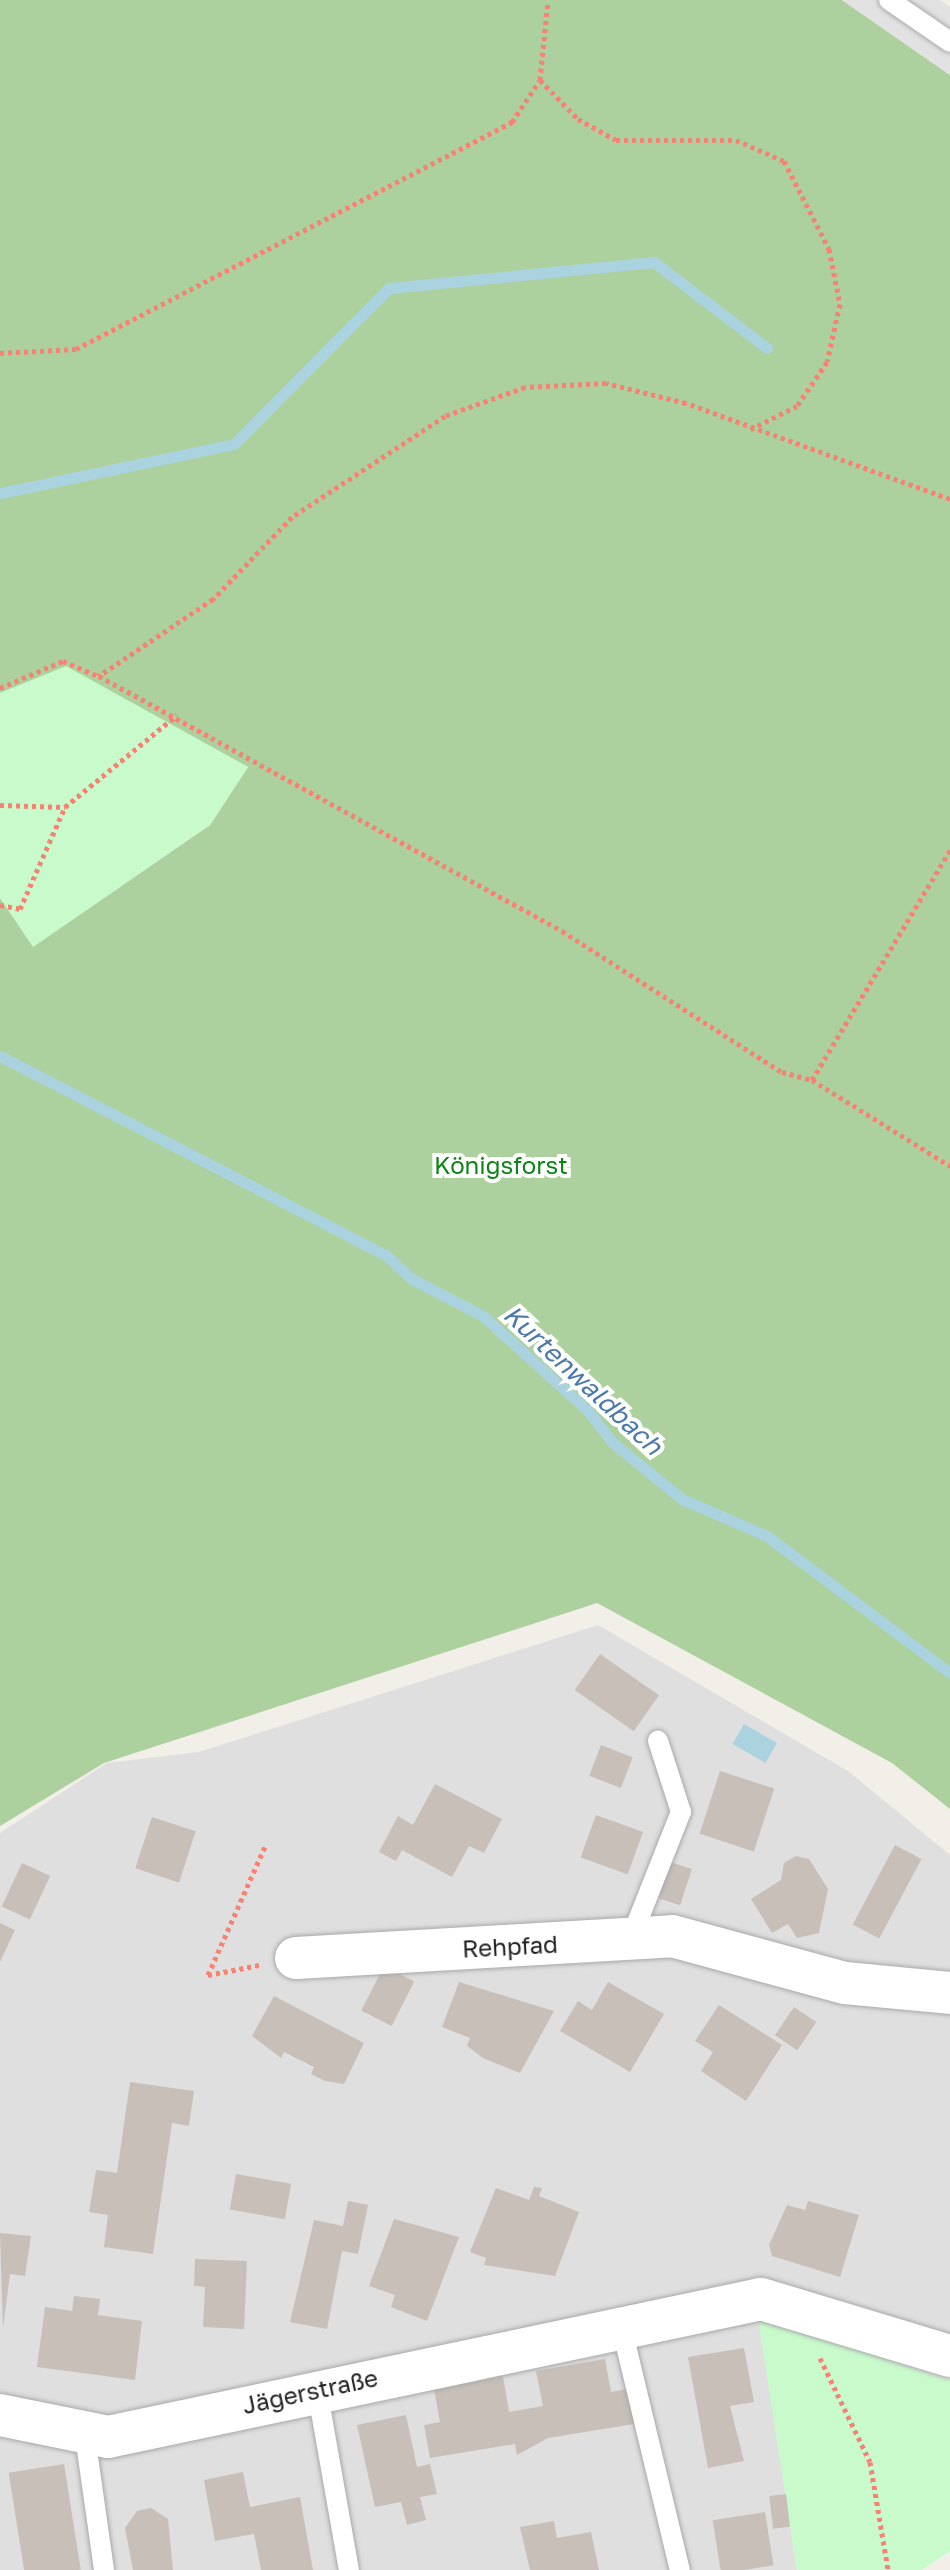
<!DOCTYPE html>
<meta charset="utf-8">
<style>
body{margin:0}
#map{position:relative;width:950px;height:2570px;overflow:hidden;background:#f2efe9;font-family:"Golos Text",sans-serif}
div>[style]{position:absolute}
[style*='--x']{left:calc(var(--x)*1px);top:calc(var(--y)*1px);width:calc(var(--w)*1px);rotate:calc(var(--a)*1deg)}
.residential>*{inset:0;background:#e0dfdf}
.forest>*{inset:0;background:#add19e}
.park>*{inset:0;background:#c8facc}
.parking>*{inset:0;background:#e2e2e2}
.water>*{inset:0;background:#aad3df;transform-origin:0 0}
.stream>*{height:11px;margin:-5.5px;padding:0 5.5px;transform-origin:5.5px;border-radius:5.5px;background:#aad3df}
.building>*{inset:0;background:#c7bfb8;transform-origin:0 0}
.path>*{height:5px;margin-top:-2.5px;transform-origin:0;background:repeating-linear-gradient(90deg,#fa8072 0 4px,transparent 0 8px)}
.roads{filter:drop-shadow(0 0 2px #a9a9a9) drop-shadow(0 0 2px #a9a9a9)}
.service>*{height:20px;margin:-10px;padding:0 10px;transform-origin:10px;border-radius:10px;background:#fff}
.minor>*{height:42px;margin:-21px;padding:0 21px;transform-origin:21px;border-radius:21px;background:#fff}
span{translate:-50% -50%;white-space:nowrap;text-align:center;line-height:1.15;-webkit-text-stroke:8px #fff;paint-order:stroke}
.park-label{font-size:24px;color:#0c8416}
.street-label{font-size:24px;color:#222}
.water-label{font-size:26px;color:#4a7aab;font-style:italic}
</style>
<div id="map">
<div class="residential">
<div style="clip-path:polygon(598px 1625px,848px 1771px,950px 1855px,950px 2366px,759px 2319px,797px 2570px,0 2570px,0 1833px,107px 1763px,199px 1752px)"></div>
</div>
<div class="forest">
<div style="clip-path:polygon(0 0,842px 0,950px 75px,950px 1809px,892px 1763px,597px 1603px,104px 1763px,0 1826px,0 898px,34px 946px,210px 825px,248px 767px,66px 667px,0 693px)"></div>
</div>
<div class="park">
<div style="clip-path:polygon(66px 666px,248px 767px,210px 825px,33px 947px,0 898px,0 693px)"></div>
<div style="clip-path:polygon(758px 2318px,950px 2380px,950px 2551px,922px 2570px,797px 2570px)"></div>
</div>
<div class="parking">
<div style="clip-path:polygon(842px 0,940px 0,950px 7px,950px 75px)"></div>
</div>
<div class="water">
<div style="left:744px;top:1724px;width:38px;height:23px;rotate:30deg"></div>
</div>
<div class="stream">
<div style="--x:0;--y:493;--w:239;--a:-11.8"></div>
<div style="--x:234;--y:444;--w:220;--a:-45.2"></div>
<div style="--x:389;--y:288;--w:266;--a:-5.6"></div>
<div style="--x:654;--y:262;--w:142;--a:37.3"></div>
<div style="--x:0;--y:1056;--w:434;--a:27.3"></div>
<div style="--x:386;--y:1255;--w:35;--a:43"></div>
<div style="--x:412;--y:1279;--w:80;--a:27.5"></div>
<div style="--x:483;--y:1316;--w:142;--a:42.1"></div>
<div style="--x:588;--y:1411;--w:39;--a:52"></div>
<div style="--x:612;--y:1442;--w:90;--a:39.2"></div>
<div style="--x:682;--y:1499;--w:93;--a:23.5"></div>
<div style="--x:767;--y:1536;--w:229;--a:36.8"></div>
</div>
<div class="building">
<div style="left:600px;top:1654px;width:72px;height:44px;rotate:35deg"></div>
<div style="left:601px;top:1745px;width:34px;height:33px;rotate:21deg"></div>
<div style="left:720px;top:1771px;width:57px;height:66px;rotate:18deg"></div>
<div style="clip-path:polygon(435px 1784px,502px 1819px,484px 1853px,469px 1846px,452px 1877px,402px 1850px,396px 1861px,379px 1852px,398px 1816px,413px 1825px)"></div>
<div style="left:596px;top:1815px;width:50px;height:45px;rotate:20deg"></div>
<div style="left:152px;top:1817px;width:46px;height:54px;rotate:18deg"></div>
<div style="left:895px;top:1845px;width:30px;height:90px;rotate:28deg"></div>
<div style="clip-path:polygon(796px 1856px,809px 1859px,828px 1889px,819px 1933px,797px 1938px,788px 1924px,772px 1933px,751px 1899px,781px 1880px,784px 1863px)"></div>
<div style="left:670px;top:1862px;width:23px;height:38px;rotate:18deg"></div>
<div style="left:22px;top:1863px;width:31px;height:48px;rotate:25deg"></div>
<div style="clip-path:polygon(0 1923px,15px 1930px,0 1962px)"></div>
<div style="left:384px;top:1966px;width:34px;height:50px;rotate:27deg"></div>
<div style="clip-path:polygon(459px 1982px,554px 2011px,520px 2073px,483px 2058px,467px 2046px,470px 2038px,442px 2027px)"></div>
<div style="clip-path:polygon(608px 1982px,664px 2014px,630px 2072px,560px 2031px,578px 2001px,592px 2010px)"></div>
<div style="clip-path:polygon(274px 1996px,364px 2043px,344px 2084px,325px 2081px,311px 2074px,314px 2067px,284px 2052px,281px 2058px,252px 2036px)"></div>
<div style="clip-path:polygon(719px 2005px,782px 2045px,746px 2101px,701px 2071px,713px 2052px,695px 2041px)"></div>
<div style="left:794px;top:2007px;width:27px;height:34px;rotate:34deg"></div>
<div style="clip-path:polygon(130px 2082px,194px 2091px,189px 2126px,172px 2123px,153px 2254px,104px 2247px,108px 2215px,89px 2212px,96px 2170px,117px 2173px)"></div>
<div style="left:236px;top:2174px;width:56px;height:36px;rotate:10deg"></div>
<div style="clip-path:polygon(534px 2187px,542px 2188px,539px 2196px,579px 2212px,555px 2276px,484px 2265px,486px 2258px,470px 2252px,496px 2188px,529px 2200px)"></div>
<div style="clip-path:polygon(348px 2201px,368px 2205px,358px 2254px,342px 2251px,327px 2329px,290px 2322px,314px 2220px,343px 2226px)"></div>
<div style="clip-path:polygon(808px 2201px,859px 2215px,840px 2277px,772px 2256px,769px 2245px,787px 2205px,805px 2210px)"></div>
<div style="clip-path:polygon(394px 2219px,459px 2237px,427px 2321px,391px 2307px,395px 2295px,369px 2286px)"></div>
<div style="clip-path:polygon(0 2233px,31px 2236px,25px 2276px,10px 2274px,3px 2328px)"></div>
<div style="clip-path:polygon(195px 2259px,247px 2261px,244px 2329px,203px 2327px,205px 2287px,194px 2286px)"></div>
<div style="clip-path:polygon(74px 2296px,100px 2299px,98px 2315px,142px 2321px,135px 2380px,37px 2367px,45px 2307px,72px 2311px)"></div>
<div style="clip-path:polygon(744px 2348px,754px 2402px,730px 2406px,744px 2461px,708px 2468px,688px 2357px)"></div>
<div style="clip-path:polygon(605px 2359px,611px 2392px,627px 2389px,634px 2424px,548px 2438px,517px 2455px,515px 2444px,430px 2458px,424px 2425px,440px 2422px,434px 2389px,503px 2376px,509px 2412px,543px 2406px,536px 2371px)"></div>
<div style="clip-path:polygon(406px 2415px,417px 2467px,430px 2464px,437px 2494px,420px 2497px,426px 2520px,407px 2525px,401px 2502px,375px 2507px,357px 2425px)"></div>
<div style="left:64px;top:2464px;width:107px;height:56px;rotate:81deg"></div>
<div style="clip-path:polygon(243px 2472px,250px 2507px,300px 2497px,313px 2570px,261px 2570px,254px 2534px,215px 2541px,204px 2480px)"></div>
<div style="left:786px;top:2494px;width:33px;height:17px;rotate:83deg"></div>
<div style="clip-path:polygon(151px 2508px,168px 2519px,173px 2570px,133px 2570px,125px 2528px,137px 2511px)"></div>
<div style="left:765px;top:2512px;width:54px;height:53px;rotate:81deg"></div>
<div style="clip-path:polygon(554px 2521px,557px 2538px,591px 2532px,599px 2570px,530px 2570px,520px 2527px)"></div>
</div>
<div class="path">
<div style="--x:540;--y:80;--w:54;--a:45.7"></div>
<div style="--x:578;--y:119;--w:43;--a:28.9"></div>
<div style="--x:616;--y:140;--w:120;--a:0"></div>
<div style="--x:736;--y:140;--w:52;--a:23.6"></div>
<div style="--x:784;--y:161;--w:99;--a:62.9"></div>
<div style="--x:829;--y:249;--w:56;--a:78.7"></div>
<div style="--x:840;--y:304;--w:59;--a:102.6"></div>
<div style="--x:827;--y:362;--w:53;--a:124.3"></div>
<div style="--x:797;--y:406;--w:56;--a:153.4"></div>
<div style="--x:0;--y:353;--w:76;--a:-3"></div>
<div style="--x:76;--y:349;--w:492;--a:-27.5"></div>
<div style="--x:512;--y:122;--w:50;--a:-56.3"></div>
<div style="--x:540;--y:80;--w:80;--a:-84.3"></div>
<div style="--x:950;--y:499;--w:281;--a:-160"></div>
<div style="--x:686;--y:403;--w:82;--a:-166"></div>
<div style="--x:606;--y:383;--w:81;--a:177.2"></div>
<div style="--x:525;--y:387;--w:85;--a:160.1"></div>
<div style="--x:445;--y:416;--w:183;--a:146.6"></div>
<div style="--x:292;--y:517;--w:114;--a:133.9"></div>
<div style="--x:213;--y:599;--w:138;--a:146"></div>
<div style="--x:99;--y:676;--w:529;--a:28.84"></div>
<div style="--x:562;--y:931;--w:261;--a:32.7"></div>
<div style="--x:782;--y:1072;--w:31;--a:15"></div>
<div style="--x:812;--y:1080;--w:268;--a:-59"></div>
<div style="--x:0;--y:688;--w:69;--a:-23.2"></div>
<div style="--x:63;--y:661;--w:39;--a:23"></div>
<div style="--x:0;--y:805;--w:65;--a:1.8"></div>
<div style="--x:0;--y:905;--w:20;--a:11"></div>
<div style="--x:20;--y:909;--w:111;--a:-66.2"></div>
<div style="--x:65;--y:807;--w:145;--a:-39.4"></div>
<div style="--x:812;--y:1080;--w:163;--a:31.9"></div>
<div style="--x:259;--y:1965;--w:52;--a:168.9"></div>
<div style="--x:208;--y:1975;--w:143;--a:-66.1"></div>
<div style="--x:820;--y:2358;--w:115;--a:64.3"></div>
<div style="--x:870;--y:2462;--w:109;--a:80.5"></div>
</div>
<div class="roads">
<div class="service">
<div style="--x:889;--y:0;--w:74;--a:34.5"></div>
<div style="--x:631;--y:1938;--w:136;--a:-68.4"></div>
<div style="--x:681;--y:1812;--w:75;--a:-107.9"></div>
<div style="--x:621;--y:2325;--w:252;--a:76.5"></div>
<div style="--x:317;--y:2389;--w:184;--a:80"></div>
<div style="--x:85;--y:2436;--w:135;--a:81.9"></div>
</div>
<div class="minor">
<div style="--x:296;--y:1958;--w:377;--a:-3.3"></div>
<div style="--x:672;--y:1936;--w:179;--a:15.2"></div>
<div style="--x:845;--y:1983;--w:105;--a:5.4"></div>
<div style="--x:0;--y:2415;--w:110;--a:11.5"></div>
<div style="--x:108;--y:2437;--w:667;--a:-11.93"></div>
<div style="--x:761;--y:2299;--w:197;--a:16.8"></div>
</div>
</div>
<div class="park-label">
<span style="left:501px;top:1165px">Königsforst</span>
</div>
<div class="street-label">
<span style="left:510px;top:1946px;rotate:-3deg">Rehpfad</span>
<span style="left:310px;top:2391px;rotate:-12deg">Jägerstraße</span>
</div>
<div class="water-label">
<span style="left:583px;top:1380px;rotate:43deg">Kurtenwaldbach</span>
</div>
</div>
